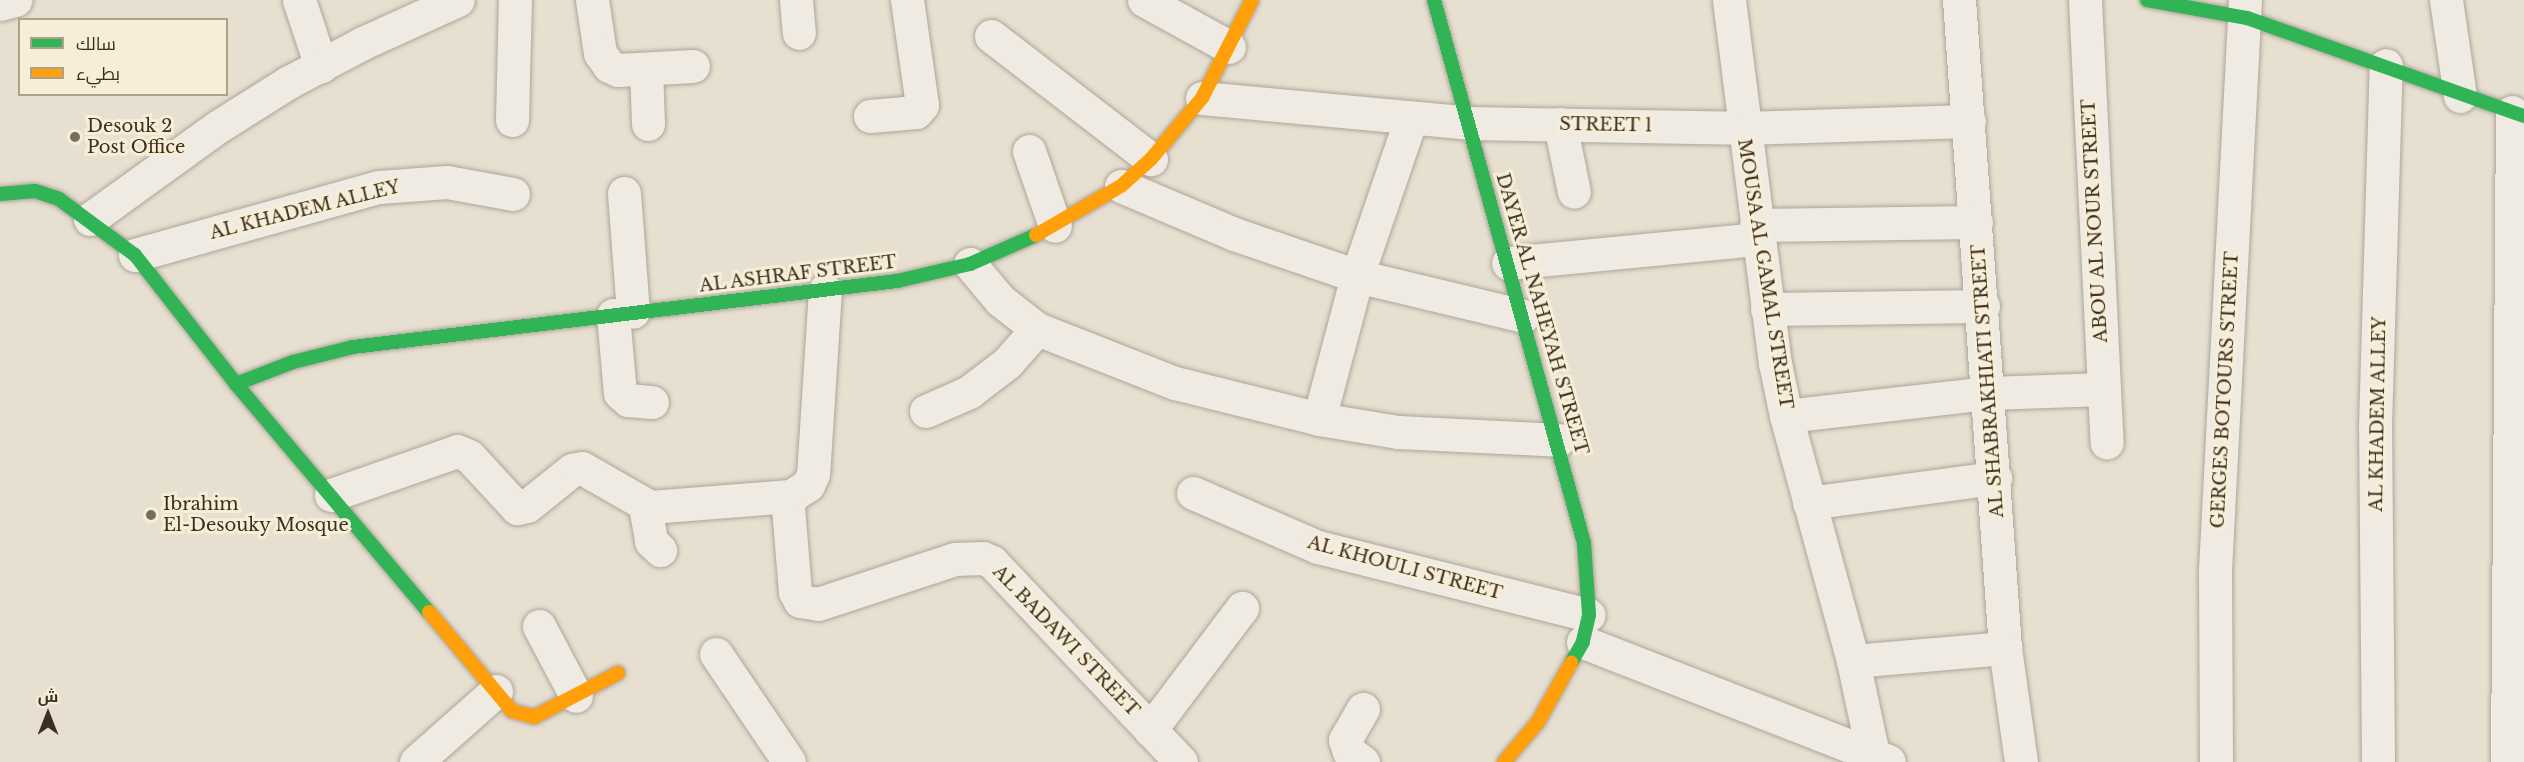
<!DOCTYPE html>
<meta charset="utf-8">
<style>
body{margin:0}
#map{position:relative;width:2524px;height:762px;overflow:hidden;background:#e7e0d1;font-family:"Libre Baskerville",Cairo,serif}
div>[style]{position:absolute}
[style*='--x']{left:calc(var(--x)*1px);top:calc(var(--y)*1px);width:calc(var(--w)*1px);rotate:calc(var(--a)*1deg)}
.roads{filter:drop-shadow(0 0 2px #ada599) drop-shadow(0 0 2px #ada599)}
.street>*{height:33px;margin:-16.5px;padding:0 16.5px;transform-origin:16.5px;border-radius:16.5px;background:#efebe3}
.fast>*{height:14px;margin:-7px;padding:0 7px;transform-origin:7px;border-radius:7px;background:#30b455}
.slow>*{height:14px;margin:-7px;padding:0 7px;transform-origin:7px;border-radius:7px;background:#ff9f0a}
.dots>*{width:16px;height:16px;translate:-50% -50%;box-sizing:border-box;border:3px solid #f7eed8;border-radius:50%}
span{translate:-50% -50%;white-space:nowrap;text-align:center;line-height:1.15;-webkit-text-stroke:6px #f7eed8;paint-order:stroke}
.street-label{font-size:18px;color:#3d2e20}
.poi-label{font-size:18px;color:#3d2e20}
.left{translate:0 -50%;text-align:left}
.legend{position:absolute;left:18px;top:18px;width:210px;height:78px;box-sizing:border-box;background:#f7eed8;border:2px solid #ada18e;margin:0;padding:8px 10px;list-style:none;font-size:18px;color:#3d2e20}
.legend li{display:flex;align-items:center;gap:12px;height:30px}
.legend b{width:30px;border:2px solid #ada18e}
.north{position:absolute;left:18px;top:684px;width:60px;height:60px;-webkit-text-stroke:4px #f7eed8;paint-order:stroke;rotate:0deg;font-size:16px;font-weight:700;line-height:24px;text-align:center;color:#3d2e20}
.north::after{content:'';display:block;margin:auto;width:21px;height:27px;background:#3d2e20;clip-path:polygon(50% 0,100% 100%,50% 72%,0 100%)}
</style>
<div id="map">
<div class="roads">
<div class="street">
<div style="--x:299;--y:0;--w:70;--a:71.6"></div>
<div style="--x:592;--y:0;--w:54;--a:81.4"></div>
<div style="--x:600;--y:53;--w:16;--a:55"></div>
<div style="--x:609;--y:66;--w:10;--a:24"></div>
<div style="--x:618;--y:70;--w:75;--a:-3.1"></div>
<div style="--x:796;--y:0;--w:33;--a:85"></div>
<div style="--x:1144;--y:0;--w:97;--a:28.9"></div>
<div style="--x:1729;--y:0;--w:366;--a:82.8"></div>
<div style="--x:1775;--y:363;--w:54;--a:78.3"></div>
<div style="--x:1786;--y:416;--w:254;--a:74.7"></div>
<div style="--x:1853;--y:661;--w:95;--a:77.9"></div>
<div style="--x:1959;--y:0;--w:650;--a:85.94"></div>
<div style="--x:2005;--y:648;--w:115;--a:82"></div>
<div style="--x:2085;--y:0;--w:443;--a:87.2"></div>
<div style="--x:2446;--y:0;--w:97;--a:81.7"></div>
<div style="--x:0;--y:4;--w:16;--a:-15"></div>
<div style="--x:991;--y:36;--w:202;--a:37.6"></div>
<div style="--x:646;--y:69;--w:55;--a:87.9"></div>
<div style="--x:1202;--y:98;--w:268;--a:5.3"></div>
<div style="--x:1469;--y:123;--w:274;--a:1"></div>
<div style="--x:1743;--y:128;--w:226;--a:-1.8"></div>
<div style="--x:870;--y:116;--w:46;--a:-5"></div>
<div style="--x:916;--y:112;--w:9;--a:-49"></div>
<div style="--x:922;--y:105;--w:106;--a:-98.1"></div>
<div style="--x:512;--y:120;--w:120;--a:-88.6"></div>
<div style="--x:1560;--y:124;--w:69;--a:78.4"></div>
<div style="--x:1029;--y:151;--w:79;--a:70.9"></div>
<div style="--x:1121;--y:186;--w:123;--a:23"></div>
<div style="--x:1234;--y:234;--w:130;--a:18.9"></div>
<div style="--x:1357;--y:276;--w:171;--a:13.5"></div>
<div style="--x:624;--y:193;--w:119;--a:85.7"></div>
<div style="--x:90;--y:219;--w:159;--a:-35.8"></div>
<div style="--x:219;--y:126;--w:83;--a:-32.2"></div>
<div style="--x:289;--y:82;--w:84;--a:-27.8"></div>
<div style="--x:363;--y:43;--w:104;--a:-24.4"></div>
<div style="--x:1756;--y:225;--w:220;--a:-0.8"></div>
<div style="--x:135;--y:255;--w:253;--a:-15.6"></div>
<div style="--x:379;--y:187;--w:68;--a:-4.2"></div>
<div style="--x:447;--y:182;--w:67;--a:10.3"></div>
<div style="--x:1508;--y:263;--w:251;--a:-5.5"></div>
<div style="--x:970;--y:264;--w:47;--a:50.2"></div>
<div style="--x:1000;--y:300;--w:47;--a:38.1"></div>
<div style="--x:1037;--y:329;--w:148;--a:21.4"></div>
<div style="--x:1175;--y:383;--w:148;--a:14"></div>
<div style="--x:1319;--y:419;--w:80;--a:9.3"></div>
<div style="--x:1398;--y:432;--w:161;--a:2.8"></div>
<div style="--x:825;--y:290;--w:184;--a:93.7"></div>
<div style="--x:813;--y:474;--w:12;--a:114"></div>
<div style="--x:808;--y:485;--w:20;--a:147"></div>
<div style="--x:791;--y:496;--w:11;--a:105"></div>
<div style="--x:788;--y:507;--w:85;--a:85.3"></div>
<div style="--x:795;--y:592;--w:10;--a:61"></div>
<div style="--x:800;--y:601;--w:18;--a:9"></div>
<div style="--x:818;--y:604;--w:144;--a:-18.2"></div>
<div style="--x:955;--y:559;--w:28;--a:-2"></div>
<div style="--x:983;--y:558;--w:10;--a:24"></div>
<div style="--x:992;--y:562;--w:275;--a:46.6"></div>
<div style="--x:1767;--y:309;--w:216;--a:-0.8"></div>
<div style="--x:613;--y:315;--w:78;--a:84.9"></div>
<div style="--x:620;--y:393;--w:11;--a:41"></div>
<div style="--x:628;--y:400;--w:24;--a:5"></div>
<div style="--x:926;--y:411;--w:47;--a:-23.8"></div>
<div style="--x:969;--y:392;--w:48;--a:-37.3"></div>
<div style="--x:1007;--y:363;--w:45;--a:-48.6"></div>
<div style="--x:1786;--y:416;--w:204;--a:-6.5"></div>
<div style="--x:1989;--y:393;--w:115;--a:-2"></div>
<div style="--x:1319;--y:419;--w:148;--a:-75.1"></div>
<div style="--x:1357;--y:276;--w:167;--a:-71.1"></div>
<div style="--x:1193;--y:493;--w:136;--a:23.4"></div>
<div style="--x:1318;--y:547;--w:279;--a:14.1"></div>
<div style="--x:331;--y:495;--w:133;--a:-19.2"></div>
<div style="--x:457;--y:451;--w:13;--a:23"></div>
<div style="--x:469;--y:456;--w:71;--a:47.3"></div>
<div style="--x:517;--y:508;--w:10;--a:-11"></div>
<div style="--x:527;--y:506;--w:58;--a:-38.7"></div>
<div style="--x:572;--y:470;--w:10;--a:-11"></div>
<div style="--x:582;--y:468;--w:78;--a:29.8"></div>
<div style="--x:650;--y:507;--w:141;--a:-4.5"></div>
<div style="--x:1809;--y:503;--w:188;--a:-7.7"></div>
<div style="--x:645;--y:506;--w:36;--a:80"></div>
<div style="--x:651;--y:541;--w:13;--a:45"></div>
<div style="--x:539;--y:626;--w:79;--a:62.1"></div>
<div style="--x:1583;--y:642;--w:328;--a:21.3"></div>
<div style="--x:716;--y:654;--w:130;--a:55.9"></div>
<div style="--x:1853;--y:661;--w:153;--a:-4.9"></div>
<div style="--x:1150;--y:730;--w:153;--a:-53"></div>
<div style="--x:416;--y:762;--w:107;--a:-41.6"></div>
<div style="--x:1363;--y:762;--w:17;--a:-144"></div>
<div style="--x:1349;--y:752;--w:13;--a:-108"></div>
<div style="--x:1345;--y:740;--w:36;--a:-60"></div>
<div style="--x:2216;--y:762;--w:192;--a:-90.3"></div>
<div style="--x:2215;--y:570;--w:571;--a:-86.99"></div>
<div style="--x:2378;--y:762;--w:336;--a:-90.5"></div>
<div style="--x:2375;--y:426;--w:361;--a:-88.3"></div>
<div style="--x:2507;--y:762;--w:650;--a:-89.56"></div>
</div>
<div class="fast">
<div style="--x:1434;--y:0;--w:563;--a:74.56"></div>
<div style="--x:1584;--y:543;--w:72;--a:86"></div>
<div style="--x:1589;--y:615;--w:28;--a:103"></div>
<div style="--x:1583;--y:642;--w:24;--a:120"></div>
<div style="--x:2147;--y:0;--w:102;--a:10.2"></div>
<div style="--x:2247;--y:18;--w:294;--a:19.5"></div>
<div style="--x:0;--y:194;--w:35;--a:-5"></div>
<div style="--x:35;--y:191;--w:25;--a:18"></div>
<div style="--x:59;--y:199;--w:94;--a:36.4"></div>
<div style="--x:135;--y:255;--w:164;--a:51.9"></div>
<div style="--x:236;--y:384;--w:299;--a:49.8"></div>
<div style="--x:236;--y:384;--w:61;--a:-21.1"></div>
<div style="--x:293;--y:362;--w:62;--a:-14"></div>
<div style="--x:353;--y:347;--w:548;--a:-6.92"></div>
<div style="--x:897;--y:281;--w:75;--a:-13.1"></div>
<div style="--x:970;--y:264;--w:72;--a:-23.7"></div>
</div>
<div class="slow">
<div style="--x:1036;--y:235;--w:98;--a:-30"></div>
<div style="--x:1121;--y:186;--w:40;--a:-42"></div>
<div style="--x:1151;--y:159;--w:80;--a:-50.1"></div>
<div style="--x:1202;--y:98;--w:110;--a:-63"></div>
<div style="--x:429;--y:612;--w:129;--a:50"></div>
<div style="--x:512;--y:711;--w:23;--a:15"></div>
<div style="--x:534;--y:717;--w:95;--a:-27.6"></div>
<div style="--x:1504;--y:762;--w:52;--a:-49.6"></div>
<div style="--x:1538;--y:722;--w:68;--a:-60.8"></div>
</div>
</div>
<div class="dots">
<div style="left:75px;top:137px;background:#786c5e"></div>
<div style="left:151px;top:515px;background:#786c5e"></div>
</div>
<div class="street-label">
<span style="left:1606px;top:125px;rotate:1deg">STREET 1</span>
<span style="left:305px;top:210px;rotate:-14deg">AL KHADEM ALLEY</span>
<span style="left:2095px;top:221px;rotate:-93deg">ABOU AL NOUR STREET</span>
<span style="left:798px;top:274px;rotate:-7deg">AL ASHRAF STREET</span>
<span style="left:1765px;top:274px;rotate:81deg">MOUSA AL GAMAL STREET</span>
<span style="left:1542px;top:314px;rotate:74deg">DAYER AL NAHEYAH STREET</span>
<span style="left:1988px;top:381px;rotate:-94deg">AL SHABRAKHIATI STREET</span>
<span style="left:2225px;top:390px;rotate:-87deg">GERGES BOTOURS STREET</span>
<span style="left:2378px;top:414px;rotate:-89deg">AL KHADEM ALLEY</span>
<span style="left:1405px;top:568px;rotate:15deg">AL KHOULI STREET</span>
<span style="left:1066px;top:641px;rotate:46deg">AL BADAWI STREET</span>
</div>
<div class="poi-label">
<span class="left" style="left:87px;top:137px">Desouk 2<br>Post Office</span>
<span class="left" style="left:163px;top:515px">Ibrahim<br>El-Desouky Mosque</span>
</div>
<ul class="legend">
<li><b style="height:8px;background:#30b455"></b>سالك</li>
<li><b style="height:8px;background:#ff9f0a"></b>بطيء</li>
</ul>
<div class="north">ش</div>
</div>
